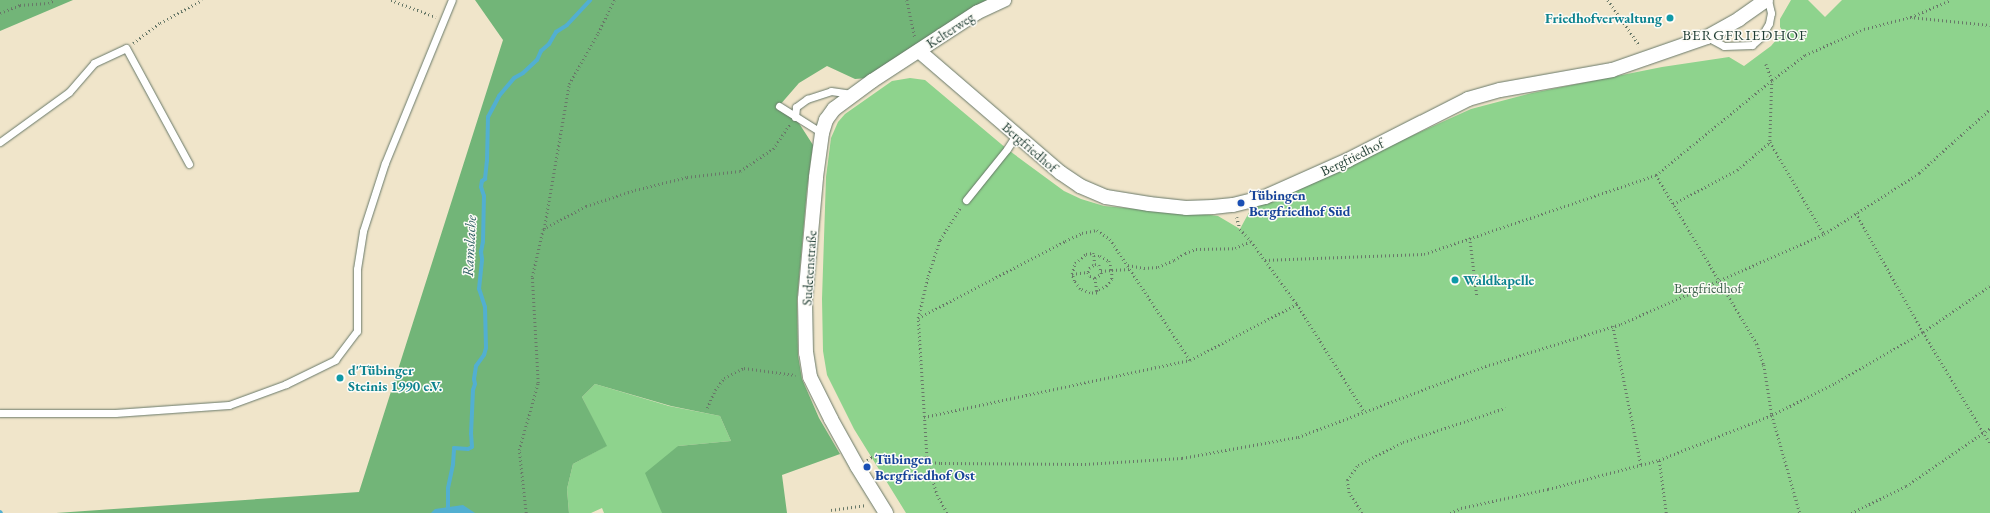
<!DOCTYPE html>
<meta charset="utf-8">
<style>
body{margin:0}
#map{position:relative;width:1990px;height:513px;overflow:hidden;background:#f0e5ca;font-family:"EB Garamond",serif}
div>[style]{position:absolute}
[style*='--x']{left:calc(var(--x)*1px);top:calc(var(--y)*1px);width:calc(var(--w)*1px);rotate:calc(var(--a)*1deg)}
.green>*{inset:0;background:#8ed38d}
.forest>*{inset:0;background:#72b578}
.water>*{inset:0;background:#52afd1}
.stream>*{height:4px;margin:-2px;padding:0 2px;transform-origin:2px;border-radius:2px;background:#52afd1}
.path>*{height:2.5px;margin-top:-1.25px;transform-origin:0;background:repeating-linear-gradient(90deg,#687868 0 1px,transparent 0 4px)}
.roads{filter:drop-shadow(0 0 1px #687868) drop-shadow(0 0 1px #687868)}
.lane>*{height:7px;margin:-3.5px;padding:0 3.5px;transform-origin:3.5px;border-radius:3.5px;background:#fff}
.street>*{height:14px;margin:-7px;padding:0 7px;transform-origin:7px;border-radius:7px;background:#fff}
.dots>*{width:11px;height:11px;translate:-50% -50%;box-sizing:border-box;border:2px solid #fdfcf7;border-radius:50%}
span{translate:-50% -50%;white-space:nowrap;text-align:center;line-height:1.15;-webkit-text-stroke:3px #fdfcf7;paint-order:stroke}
.culture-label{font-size:14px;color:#0d838f;font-weight:700}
.right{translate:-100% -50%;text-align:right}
.left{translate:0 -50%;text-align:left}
.street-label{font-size:14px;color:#1f3d34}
.transit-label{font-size:14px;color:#164399;font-weight:700}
.park-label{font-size:14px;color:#3b624a}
.neighbourhood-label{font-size:15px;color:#1f3d34;letter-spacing:1px}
.water-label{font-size:15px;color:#2e5f63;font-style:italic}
</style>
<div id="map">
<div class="green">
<div style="clip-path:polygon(1791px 0,1808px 0,1825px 17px,1842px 0,1990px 0,1990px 513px,906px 513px,854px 429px,827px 375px,823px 351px,822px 299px,826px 177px,831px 138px,838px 122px,845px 114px,892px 81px,910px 78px,925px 80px,1007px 149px,1064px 191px,1081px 199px,1104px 206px,1147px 210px,1189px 212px,1218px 216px,1240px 229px,1253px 205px,1349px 164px,1471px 109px,1532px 93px,1662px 67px,1729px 57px,1744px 66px,1771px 46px,1783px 32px,1780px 27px,1780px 19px)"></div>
<div style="clip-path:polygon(595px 384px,669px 406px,720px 416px,731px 441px,678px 446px,662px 513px,604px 513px,602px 508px,591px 513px,569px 513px,567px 489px,573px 464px,606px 446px,582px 397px)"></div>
</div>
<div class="forest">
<div style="clip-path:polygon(0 0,73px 0,0 31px)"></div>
<div style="clip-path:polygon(475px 0,994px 0,868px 78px,855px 79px,827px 66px,799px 83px,779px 106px,795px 117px,813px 145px,807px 189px,797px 301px,798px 355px,802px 379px,819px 418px,840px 454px,782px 475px,787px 513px,662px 513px,645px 473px,678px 446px,731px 441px,720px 416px,671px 406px,595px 384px,582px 397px,607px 446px,573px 464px,567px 489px,569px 513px,56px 513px,359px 492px,503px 40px)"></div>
</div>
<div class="water">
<div style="clip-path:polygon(463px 505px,475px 513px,431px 513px,435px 509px)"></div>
</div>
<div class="stream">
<div style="--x:0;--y:512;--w:1;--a:45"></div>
<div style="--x:448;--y:513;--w:25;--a:-90"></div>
<div style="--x:448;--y:488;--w:25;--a:-78"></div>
<div style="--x:453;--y:464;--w:16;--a:-86"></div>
<div style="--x:454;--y:448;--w:14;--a:4"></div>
<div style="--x:468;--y:449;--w:4;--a:-27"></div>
<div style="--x:472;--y:447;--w:13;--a:-94"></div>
<div style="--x:471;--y:434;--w:44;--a:-87.4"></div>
<div style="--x:473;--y:390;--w:6;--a:-72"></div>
<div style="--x:475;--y:384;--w:5;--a:-101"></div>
<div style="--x:474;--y:379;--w:13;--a:-81"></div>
<div style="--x:476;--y:366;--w:14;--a:-54"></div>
<div style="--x:484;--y:355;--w:7;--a:-74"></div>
<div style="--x:486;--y:348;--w:41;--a:-91.4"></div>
<div style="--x:485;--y:307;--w:19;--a:-108"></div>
<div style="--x:479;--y:289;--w:30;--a:-84"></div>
<div style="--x:482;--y:259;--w:7;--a:-98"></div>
<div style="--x:481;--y:252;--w:10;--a:-79"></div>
<div style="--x:483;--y:242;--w:46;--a:-88.8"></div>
<div style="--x:484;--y:196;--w:9;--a:-108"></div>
<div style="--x:481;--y:187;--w:6;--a:-81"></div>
<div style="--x:482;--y:181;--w:4;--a:-34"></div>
<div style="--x:485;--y:179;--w:18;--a:-84"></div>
<div style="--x:487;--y:161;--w:44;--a:-88.7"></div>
<div style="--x:488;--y:117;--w:24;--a:-62"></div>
<div style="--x:499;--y:96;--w:23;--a:-50"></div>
<div style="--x:514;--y:78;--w:10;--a:-29"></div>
<div style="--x:523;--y:73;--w:19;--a:-43"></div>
<div style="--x:537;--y:60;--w:10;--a:-66"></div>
<div style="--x:541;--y:51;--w:11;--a:-41"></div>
<div style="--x:549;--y:44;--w:14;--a:-60"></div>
<div style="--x:556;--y:32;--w:13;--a:-32"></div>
<div style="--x:567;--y:25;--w:34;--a:-47"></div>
</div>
<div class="path">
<div style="--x:391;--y:0;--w:48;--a:20.7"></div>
<div style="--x:907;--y:0;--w:38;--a:78"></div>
<div style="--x:1608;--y:0;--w:56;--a:55.2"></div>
<div style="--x:0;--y:13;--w:22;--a:-22"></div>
<div style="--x:20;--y:5;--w:28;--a:-4"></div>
<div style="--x:48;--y:3;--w:8;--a:-23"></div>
<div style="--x:1911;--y:17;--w:43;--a:-23"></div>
<div style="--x:133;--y:43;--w:34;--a:-37"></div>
<div style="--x:160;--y:23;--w:48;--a:-28.7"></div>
<div style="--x:1766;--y:64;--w:17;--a:69"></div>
<div style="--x:1772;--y:80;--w:62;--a:91.8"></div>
<div style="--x:1770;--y:142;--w:107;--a:59.6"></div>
<div style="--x:1656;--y:175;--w:197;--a:59.1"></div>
<div style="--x:1757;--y:344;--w:22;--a:72"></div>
<div style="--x:1764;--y:365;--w:51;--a:80.9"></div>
<div style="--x:1772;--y:415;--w:102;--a:74.1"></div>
<div style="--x:1673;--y:204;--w:72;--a:-28"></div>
<div style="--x:1737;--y:170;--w:43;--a:-40.3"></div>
<div style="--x:1856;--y:213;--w:137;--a:60.6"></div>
<div style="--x:1923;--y:332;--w:130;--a:58.9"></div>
<div style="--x:1237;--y:217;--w:12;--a:76"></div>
<div style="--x:1240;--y:229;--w:16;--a:47"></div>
<div style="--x:1251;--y:241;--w:78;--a:53.9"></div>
<div style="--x:1297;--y:304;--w:126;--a:57.9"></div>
<div style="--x:544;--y:229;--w:147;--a:-80.2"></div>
<div style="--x:569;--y:84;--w:59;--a:-60.4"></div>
<div style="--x:598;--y:33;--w:37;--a:-64"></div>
<div style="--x:1470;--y:238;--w:58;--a:83.1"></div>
<div style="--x:1094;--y:256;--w:8;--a:83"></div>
<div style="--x:1265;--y:260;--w:159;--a:-2.2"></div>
<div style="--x:1424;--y:254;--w:245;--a:-18.8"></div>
<div style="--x:1656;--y:175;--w:150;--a:-39.3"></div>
<div style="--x:1772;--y:80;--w:41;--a:-37.1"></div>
<div style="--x:1805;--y:55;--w:64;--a:-23.8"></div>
<div style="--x:1864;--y:29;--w:48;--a:-14.6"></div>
<div style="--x:1910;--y:17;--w:80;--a:5.7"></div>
<div style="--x:1128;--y:265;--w:16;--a:11"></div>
<div style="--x:1144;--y:268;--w:14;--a:-4"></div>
<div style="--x:1158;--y:267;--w:17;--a:-24"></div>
<div style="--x:1174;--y:260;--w:13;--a:-32"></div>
<div style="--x:1185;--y:253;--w:12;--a:-20"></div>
<div style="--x:1196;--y:249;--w:39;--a:-1"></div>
<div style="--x:1235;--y:248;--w:17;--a:-24"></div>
<div style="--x:1088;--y:272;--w:4;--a:-76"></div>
<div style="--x:1089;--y:268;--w:7;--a:-34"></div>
<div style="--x:1095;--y:264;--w:4;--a:14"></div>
<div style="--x:1099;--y:265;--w:6;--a:72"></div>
<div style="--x:1072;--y:274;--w:11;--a:-75"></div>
<div style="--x:1075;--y:263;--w:14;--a:-39"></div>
<div style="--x:1086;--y:254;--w:7;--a:-8"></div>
<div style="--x:1093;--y:253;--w:3;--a:72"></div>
<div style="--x:1094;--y:256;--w:6;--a:0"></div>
<div style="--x:1100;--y:256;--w:10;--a:29"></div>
<div style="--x:1109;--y:261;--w:9;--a:72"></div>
<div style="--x:1112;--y:270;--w:9;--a:90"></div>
<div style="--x:1112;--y:279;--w:9;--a:126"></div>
<div style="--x:1107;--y:286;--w:11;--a:153"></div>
<div style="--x:1097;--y:291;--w:2;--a:90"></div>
<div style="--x:1097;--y:293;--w:7;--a:180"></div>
<div style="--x:1090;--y:293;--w:11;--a:-158"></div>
<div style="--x:1080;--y:289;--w:10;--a:-127"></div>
<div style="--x:1074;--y:281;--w:7;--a:-106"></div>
<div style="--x:1072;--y:274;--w:16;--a:-7"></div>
<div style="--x:1088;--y:272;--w:4;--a:63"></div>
<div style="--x:1090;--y:276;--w:5;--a:22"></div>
<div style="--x:1095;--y:278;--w:7;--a:-34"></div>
<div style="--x:1101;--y:274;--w:3;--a:-90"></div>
<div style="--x:1101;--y:271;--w:11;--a:-5"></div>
<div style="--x:1112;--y:270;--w:18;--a:-3"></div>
<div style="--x:1095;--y:278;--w:13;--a:81"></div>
<div style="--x:918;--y:318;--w:43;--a:-76.6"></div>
<div style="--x:928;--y:276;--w:38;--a:-72"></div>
<div style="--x:940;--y:240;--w:39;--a:-58"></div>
<div style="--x:1613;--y:326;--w:142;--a:78.6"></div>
<div style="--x:707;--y:408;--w:20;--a:-66"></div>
<div style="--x:715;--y:390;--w:15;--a:-53"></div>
<div style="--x:724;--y:378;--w:22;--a:-27"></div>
<div style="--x:744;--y:368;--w:52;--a:7.7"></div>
<div style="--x:924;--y:417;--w:272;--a:-12.1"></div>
<div style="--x:867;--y:460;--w:5;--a:-37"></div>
<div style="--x:871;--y:457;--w:70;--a:4.9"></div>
<div style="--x:941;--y:463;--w:144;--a:0.4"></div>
<div style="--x:1085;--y:464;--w:97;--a:-3.5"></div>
<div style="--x:1182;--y:458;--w:118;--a:-10.3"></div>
<div style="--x:1298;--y:437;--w:204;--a:-20.7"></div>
<div style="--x:1489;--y:365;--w:138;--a:-17.3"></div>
<div style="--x:1621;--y:324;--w:222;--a:-23.9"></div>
<div style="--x:1824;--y:234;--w:113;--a:-32.7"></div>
<div style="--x:1919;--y:173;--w:96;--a:-42"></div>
<div style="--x:831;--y:510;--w:34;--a:-8"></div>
<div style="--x:526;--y:513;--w:63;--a:-96.3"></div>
<div style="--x:519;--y:450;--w:70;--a:-74.2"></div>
<div style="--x:538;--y:383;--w:106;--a:-93.2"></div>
<div style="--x:532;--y:277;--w:49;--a:-77.1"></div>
<div style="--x:543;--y:229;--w:49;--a:-28.1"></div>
<div style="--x:586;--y:206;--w:52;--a:-18.1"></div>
<div style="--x:635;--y:190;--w:54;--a:-14"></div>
<div style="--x:687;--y:177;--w:53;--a:-6.5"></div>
<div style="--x:740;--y:171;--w:40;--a:-34"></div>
<div style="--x:773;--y:149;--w:30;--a:-56"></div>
<div style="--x:947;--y:513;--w:20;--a:-120"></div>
<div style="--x:937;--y:496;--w:36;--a:-106"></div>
<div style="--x:927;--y:461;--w:143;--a:-93.6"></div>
<div style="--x:918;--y:318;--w:166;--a:-27.6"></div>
<div style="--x:1065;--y:241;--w:19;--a:-25"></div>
<div style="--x:1082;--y:233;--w:15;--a:-11"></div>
<div style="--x:1097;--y:230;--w:16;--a:35"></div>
<div style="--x:1110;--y:239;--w:145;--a:56.5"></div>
<div style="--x:1190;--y:360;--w:121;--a:-27.6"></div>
<div style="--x:1362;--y:513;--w:24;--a:-123"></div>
<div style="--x:1349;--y:493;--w:13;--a:-99"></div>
<div style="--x:1347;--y:480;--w:19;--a:-54"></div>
<div style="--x:1358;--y:465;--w:51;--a:-27.1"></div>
<div style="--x:1403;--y:442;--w:108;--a:-18.4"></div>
<div style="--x:1450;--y:513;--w:12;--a:-24"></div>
<div style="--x:1461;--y:508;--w:89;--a:-12.3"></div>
<div style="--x:1548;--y:489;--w:115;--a:-14.6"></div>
<div style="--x:1666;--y:513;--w:53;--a:-97.5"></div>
<div style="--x:1659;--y:460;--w:122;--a:-21.7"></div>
<div style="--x:1772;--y:415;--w:71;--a:-26.9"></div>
<div style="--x:1835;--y:383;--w:102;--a:-30.1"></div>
<div style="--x:1923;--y:332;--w:81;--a:-34.5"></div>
<div style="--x:1851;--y:513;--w:61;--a:-26.1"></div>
<div style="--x:1906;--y:486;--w:102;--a:-34.6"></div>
</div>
<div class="roads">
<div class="lane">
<div style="--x:1707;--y:37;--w:19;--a:28"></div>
<div style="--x:1724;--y:46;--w:28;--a:-2"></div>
<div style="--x:1752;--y:45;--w:12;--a:-42"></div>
<div style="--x:1761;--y:37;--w:16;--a:-60"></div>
<div style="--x:1769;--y:23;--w:10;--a:-79"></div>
<div style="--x:1771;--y:13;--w:13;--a:-103"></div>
<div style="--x:779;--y:106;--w:51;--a:32.1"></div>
<div style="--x:795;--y:117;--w:10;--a:-84"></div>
<div style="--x:796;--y:107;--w:14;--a:-36"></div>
<div style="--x:807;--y:99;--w:25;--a:-18"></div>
<div style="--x:831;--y:91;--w:21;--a:8"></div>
<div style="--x:0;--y:142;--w:85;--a:-35.9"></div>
<div style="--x:69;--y:92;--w:38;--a:-49"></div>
<div style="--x:94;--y:63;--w:35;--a:-25"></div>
<div style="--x:126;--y:48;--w:132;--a:61.5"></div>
<div style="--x:966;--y:200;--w:65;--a:-51.2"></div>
<div style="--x:1007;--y:149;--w:17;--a:-57"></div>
<div style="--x:0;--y:413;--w:115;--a:0"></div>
<div style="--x:115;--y:413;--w:114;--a:-4"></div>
<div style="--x:229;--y:405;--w:61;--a:-20.2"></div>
<div style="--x:286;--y:384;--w:55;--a:-26.1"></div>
<div style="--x:335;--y:360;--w:36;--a:-53"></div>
<div style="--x:357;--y:331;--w:62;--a:-90"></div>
<div style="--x:357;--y:269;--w:38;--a:-81"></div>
<div style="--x:363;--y:231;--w:71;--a:-72.1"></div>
<div style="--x:385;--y:163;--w:176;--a:-67.7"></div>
</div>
<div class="street">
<div style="--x:919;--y:51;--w:187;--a:40.7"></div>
<div style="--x:1061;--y:173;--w:23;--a:34"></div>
<div style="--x:1080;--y:186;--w:28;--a:23"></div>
<div style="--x:1106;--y:197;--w:44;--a:9.2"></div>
<div style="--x:1149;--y:204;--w:37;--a:6"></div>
<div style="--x:1186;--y:208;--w:27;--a:-2"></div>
<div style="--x:1213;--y:207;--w:20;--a:-6"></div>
<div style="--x:1233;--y:205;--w:33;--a:-14"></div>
<div style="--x:1265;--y:197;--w:91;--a:-24"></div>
<div style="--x:1348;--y:160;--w:135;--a:-26.9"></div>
<div style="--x:1468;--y:99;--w:33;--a:-16"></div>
<div style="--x:1500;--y:90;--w:114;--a:-10.1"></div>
<div style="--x:1612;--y:70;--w:101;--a:-19.2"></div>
<div style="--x:1707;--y:37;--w:37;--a:-29"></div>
<div style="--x:1739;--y:19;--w:33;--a:-35"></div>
<div style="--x:886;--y:513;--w:55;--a:-121.7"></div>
<div style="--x:857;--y:466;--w:54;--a:-119"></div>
<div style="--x:831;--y:419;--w:47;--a:-116.6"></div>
<div style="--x:810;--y:377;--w:24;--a:-99"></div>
<div style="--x:806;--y:353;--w:54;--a:-91.1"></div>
<div style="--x:805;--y:299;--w:122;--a:-84.8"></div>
<div style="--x:816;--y:177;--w:44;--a:-82.2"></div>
<div style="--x:822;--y:133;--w:14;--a:-73"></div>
<div style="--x:826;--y:120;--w:14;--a:-54"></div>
<div style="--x:834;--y:109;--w:47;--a:-36.4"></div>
<div style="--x:872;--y:81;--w:126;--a:-33.1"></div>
<div style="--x:978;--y:12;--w:29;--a:-25"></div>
</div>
</div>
<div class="dots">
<div style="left:1670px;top:18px;background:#0f9aa8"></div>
<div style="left:1241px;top:203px;background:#1a4fb4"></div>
<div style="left:1455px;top:280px;background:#0f9aa8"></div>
<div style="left:340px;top:378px;background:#0f9aa8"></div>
<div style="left:867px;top:467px;background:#1a4fb4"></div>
</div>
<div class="culture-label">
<span class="right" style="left:1662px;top:18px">Friedhofverwaltung</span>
<span class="left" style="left:1463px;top:280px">Waldkapelle</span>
<span class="left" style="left:348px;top:378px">d'Tübinger<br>Steinis 1990 e.V.</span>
</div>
<div class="street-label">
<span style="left:950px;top:30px;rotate:-33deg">Kelterweg</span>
<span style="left:1030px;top:147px;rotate:41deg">Bergfriedhof</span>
<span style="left:1352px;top:157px;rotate:-26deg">Bergfriedhof</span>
<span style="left:809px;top:268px;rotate:-86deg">Sudetenstraße</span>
</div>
<div class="transit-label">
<span class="left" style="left:1249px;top:203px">Tübingen<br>Bergfriedhof Süd</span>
<span class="left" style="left:875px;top:467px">Tübingen<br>Bergfriedhof Ost</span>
</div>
<div class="park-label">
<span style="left:1708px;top:288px">Bergfriedhof</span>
</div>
<div class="neighbourhood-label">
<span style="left:1745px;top:35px">BERGFRIEDHOF</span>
</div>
<div class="water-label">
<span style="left:469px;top:246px;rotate:-87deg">Ramslache</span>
</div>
</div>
